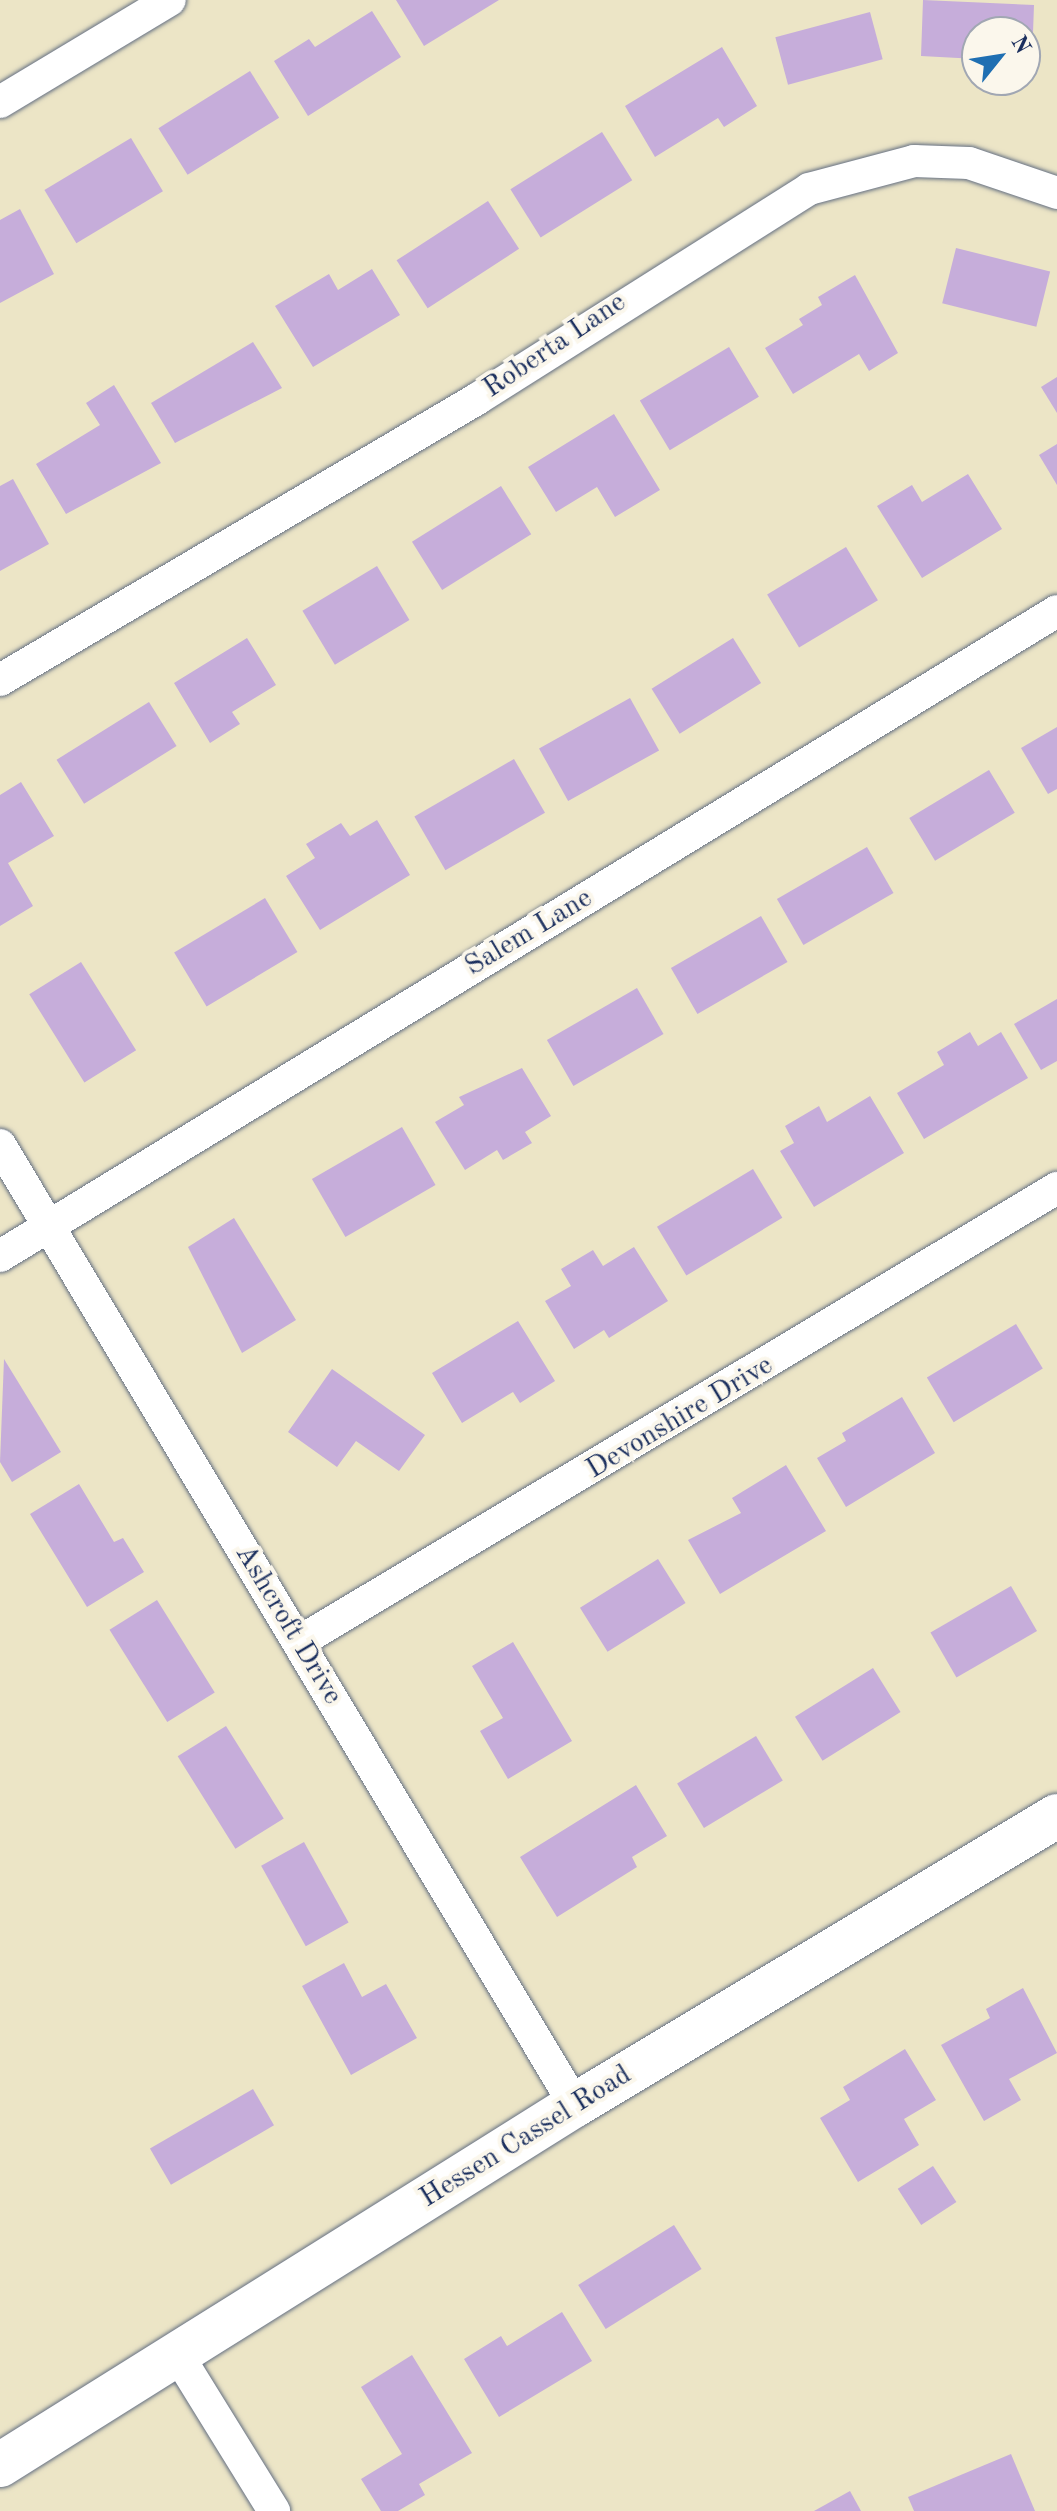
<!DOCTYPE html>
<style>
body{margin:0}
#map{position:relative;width:1057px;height:2511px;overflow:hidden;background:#ece5c6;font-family:"Old Standard TT",serif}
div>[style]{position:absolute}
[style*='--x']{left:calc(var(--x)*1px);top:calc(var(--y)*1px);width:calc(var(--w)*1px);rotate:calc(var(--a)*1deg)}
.building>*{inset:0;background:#c6adda;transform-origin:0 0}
.roads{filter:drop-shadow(0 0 2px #646f82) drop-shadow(0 0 2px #646f82)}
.street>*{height:32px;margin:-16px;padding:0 16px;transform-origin:16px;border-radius:16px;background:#fff}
.secondary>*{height:44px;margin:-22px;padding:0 22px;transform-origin:22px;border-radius:22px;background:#fff}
span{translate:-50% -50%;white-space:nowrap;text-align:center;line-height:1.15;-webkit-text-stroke:8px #fbf7ec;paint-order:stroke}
.street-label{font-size:28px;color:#1b2f5e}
.north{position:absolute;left:961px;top:16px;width:80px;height:80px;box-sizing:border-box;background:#fbf7ec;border:2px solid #a1a7b3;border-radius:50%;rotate:60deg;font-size:22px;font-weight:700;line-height:32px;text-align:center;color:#1b2f5e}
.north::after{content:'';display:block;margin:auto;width:28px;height:36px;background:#1f6fb2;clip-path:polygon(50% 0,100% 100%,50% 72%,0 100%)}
</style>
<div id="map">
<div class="building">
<div style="clip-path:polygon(396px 0,499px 0,424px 46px)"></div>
<div style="clip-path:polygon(923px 0,1034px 5px,1032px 61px,1025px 61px,1025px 32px,977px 32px,977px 59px,921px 56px)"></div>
<div style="clip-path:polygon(372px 11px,401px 57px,308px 116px,274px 61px,309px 39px,315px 47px)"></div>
<div style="left:870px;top:12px;width:49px;height:98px;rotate:75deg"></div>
<div style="clip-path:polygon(722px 47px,757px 106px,724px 127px,718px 118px,655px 157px,625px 106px)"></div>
<div style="left:250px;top:71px;width:55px;height:108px;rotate:58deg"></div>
<div style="left:602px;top:132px;width:57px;height:108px;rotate:58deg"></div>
<div style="left:131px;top:138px;width:62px;height:101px;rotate:59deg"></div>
<div style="left:488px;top:201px;width:57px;height:109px;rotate:57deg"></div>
<div style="clip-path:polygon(20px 209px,54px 274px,0 303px,0 220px)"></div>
<div style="left:956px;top:248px;width:97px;height:57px;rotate:14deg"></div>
<div style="clip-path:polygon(372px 269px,400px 315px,313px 367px,275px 306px,329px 274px,338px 290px)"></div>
<div style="clip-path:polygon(855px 275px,898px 353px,869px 371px,859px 354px,793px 394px,765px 348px,803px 325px,799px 319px,822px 305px,818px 297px)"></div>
<div style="clip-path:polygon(253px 342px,282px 388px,175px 443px,151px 403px)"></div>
<div style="left:729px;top:347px;width:58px;height:104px;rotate:59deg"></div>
<div style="clip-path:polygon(1057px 377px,1057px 413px,1041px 387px)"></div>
<div style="clip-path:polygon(114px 385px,161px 463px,66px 514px,36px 464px,100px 425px,86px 403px)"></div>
<div style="clip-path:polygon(614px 414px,660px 490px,615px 517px,597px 487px,556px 512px,528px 467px)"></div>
<div style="clip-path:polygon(1057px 444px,1057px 485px,1039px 455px)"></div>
<div style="clip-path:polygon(968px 474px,1002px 529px,922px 578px,877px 506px,912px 485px,922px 502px)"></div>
<div style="clip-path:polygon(13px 479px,49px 544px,0 571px,0 486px)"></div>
<div style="left:501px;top:486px;width:57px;height:105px;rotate:58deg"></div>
<div style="left:846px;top:547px;width:62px;height:92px;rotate:59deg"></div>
<div style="left:377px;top:566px;width:63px;height:87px;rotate:59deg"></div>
<div style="clip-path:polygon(247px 638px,276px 685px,232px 712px,240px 724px,210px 743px,174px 683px)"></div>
<div style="left:733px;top:638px;width:53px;height:96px;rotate:58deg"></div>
<div style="left:630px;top:698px;width:60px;height:104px;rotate:61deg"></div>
<div style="left:149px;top:702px;width:52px;height:109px;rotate:58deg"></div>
<div style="clip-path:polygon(1057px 727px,1057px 789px,1048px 794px,1021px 748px)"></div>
<div style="left:514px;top:759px;width:62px;height:115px;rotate:60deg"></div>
<div style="left:989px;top:770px;width:50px;height:93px;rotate:59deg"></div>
<div style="clip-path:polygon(21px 782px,54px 836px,8px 863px,33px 906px,0 926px,0 795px)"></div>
<div style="clip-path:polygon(377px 820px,410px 875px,320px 930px,286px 876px,315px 858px,306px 844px,341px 823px,350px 836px)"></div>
<div style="left:867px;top:847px;width:53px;height:104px;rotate:60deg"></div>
<div style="left:265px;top:898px;width:63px;height:106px;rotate:59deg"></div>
<div style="left:761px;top:916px;width:53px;height:104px;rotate:60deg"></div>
<div style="left:81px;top:962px;width:104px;height:61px;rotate:58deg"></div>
<div style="left:637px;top:988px;width:53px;height:104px;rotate:60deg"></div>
<div style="clip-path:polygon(1057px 999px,1057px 1061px,1041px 1070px,1014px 1024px)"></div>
<div style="clip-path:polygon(970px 1032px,978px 1046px,1001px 1032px,1028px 1078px,924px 1139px,897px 1093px,944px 1065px,937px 1052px)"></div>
<div style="clip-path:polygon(522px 1068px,551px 1116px,525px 1132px,532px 1143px,503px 1160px,497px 1150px,465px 1170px,435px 1122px,464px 1105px,459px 1097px)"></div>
<div style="clip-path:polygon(870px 1096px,904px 1153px,814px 1207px,780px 1151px,794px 1143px,785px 1126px,819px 1106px,827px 1122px)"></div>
<div style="left:402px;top:1127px;width:67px;height:104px;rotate:60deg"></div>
<div style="left:753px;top:1169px;width:57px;height:112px;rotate:59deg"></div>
<div style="clip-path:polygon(234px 1218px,296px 1320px,242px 1353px,188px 1247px)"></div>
<div style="clip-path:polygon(634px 1247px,668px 1301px,609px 1338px,604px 1330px,574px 1349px,545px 1301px,571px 1286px,561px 1269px,593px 1250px,603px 1266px)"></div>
<div style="clip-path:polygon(518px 1321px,555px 1381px,520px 1403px,513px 1392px,462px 1423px,432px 1373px)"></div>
<div style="left:1016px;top:1324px;width:52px;height:104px;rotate:59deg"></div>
<div style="clip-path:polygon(4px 1359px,61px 1452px,12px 1482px,0 1462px)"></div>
<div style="clip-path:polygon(332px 1369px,425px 1435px,399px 1471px,356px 1441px,337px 1467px,288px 1432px)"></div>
<div style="clip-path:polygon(902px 1397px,935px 1453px,846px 1507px,817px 1458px,846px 1441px,842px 1433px)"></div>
<div style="clip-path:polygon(786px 1465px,826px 1531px,720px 1594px,688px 1540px,741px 1513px,732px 1498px)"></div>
<div style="clip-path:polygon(79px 1484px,114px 1542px,123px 1538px,144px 1572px,87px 1607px,30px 1514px)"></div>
<div style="left:658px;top:1559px;width:52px;height:92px;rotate:58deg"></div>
<div style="left:1011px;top:1586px;width:52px;height:93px;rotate:60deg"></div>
<div style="left:157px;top:1600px;width:109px;height:56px;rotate:58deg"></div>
<div style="clip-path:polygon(513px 1642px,572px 1741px,508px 1779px,480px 1731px,503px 1718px,472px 1666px)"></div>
<div style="left:873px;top:1668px;width:52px;height:92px;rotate:58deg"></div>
<div style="left:226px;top:1726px;width:109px;height:57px;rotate:58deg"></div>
<div style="left:756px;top:1736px;width:52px;height:92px;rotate:59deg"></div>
<div style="clip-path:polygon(636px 1785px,667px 1836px,632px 1857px,637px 1867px,557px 1917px,520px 1857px)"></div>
<div style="left:304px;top:1842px;width:92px;height:49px;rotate:61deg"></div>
<div style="clip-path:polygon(344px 1963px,362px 1997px,386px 1984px,417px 2038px,351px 2075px,302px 1986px)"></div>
<div style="clip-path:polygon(1023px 1988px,1057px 2053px,1009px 2079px,1021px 2100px,984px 2121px,941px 2045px,990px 2018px,986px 2009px)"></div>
<div style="clip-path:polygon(905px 2049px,936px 2100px,904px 2119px,919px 2145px,858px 2182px,820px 2118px,850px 2100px,843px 2087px)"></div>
<div style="left:253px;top:2089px;width:42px;height:119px;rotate:60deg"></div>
<div style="left:933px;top:2166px;width:43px;height:42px;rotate:57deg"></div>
<div style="left:674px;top:2225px;width:52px;height:113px;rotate:58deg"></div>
<div style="clip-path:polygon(562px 2312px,592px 2361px,499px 2417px,464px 2359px,501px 2336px,507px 2346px)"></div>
<div style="clip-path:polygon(412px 2355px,472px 2453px,419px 2484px,425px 2495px,398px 2511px,381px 2511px,361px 2479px,402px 2454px,361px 2387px)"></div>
<div style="clip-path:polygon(1011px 2454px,1035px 2511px,914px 2511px,908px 2497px)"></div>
<div style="clip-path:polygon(850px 2491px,861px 2511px,814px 2511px)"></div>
</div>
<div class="roads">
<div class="street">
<div style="--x:0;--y:102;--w:198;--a:-31"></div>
<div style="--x:0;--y:680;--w:554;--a:-30.5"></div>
<div style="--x:477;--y:399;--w:393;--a:-32.3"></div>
<div style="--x:809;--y:189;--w:109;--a:-14.9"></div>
<div style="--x:914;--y:161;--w:55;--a:2.1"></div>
<div style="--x:969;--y:163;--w:93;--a:18.8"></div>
<div style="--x:0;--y:1145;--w:1119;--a:59.08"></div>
<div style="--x:0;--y:1256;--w:1238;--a:-31.39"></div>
<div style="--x:299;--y:1642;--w:884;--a:-30.92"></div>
<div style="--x:179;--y:2357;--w:181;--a:58.3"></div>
</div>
<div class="secondary">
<div style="--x:0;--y:2465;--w:678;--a:-32.05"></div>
<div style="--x:575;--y:2105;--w:562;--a:-30.95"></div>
</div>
</div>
<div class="street-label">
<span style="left:555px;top:346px;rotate:-34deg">Roberta Lane</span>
<span style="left:529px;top:933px;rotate:-31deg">Salem Lane</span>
<span style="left:680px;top:1418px;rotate:-31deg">Devonshire Drive</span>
<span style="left:288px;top:1625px;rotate:59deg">Ashcroft Drive</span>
<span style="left:526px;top:2137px;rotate:-32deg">Hessen Cassel Road</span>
</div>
<div class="north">N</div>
</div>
